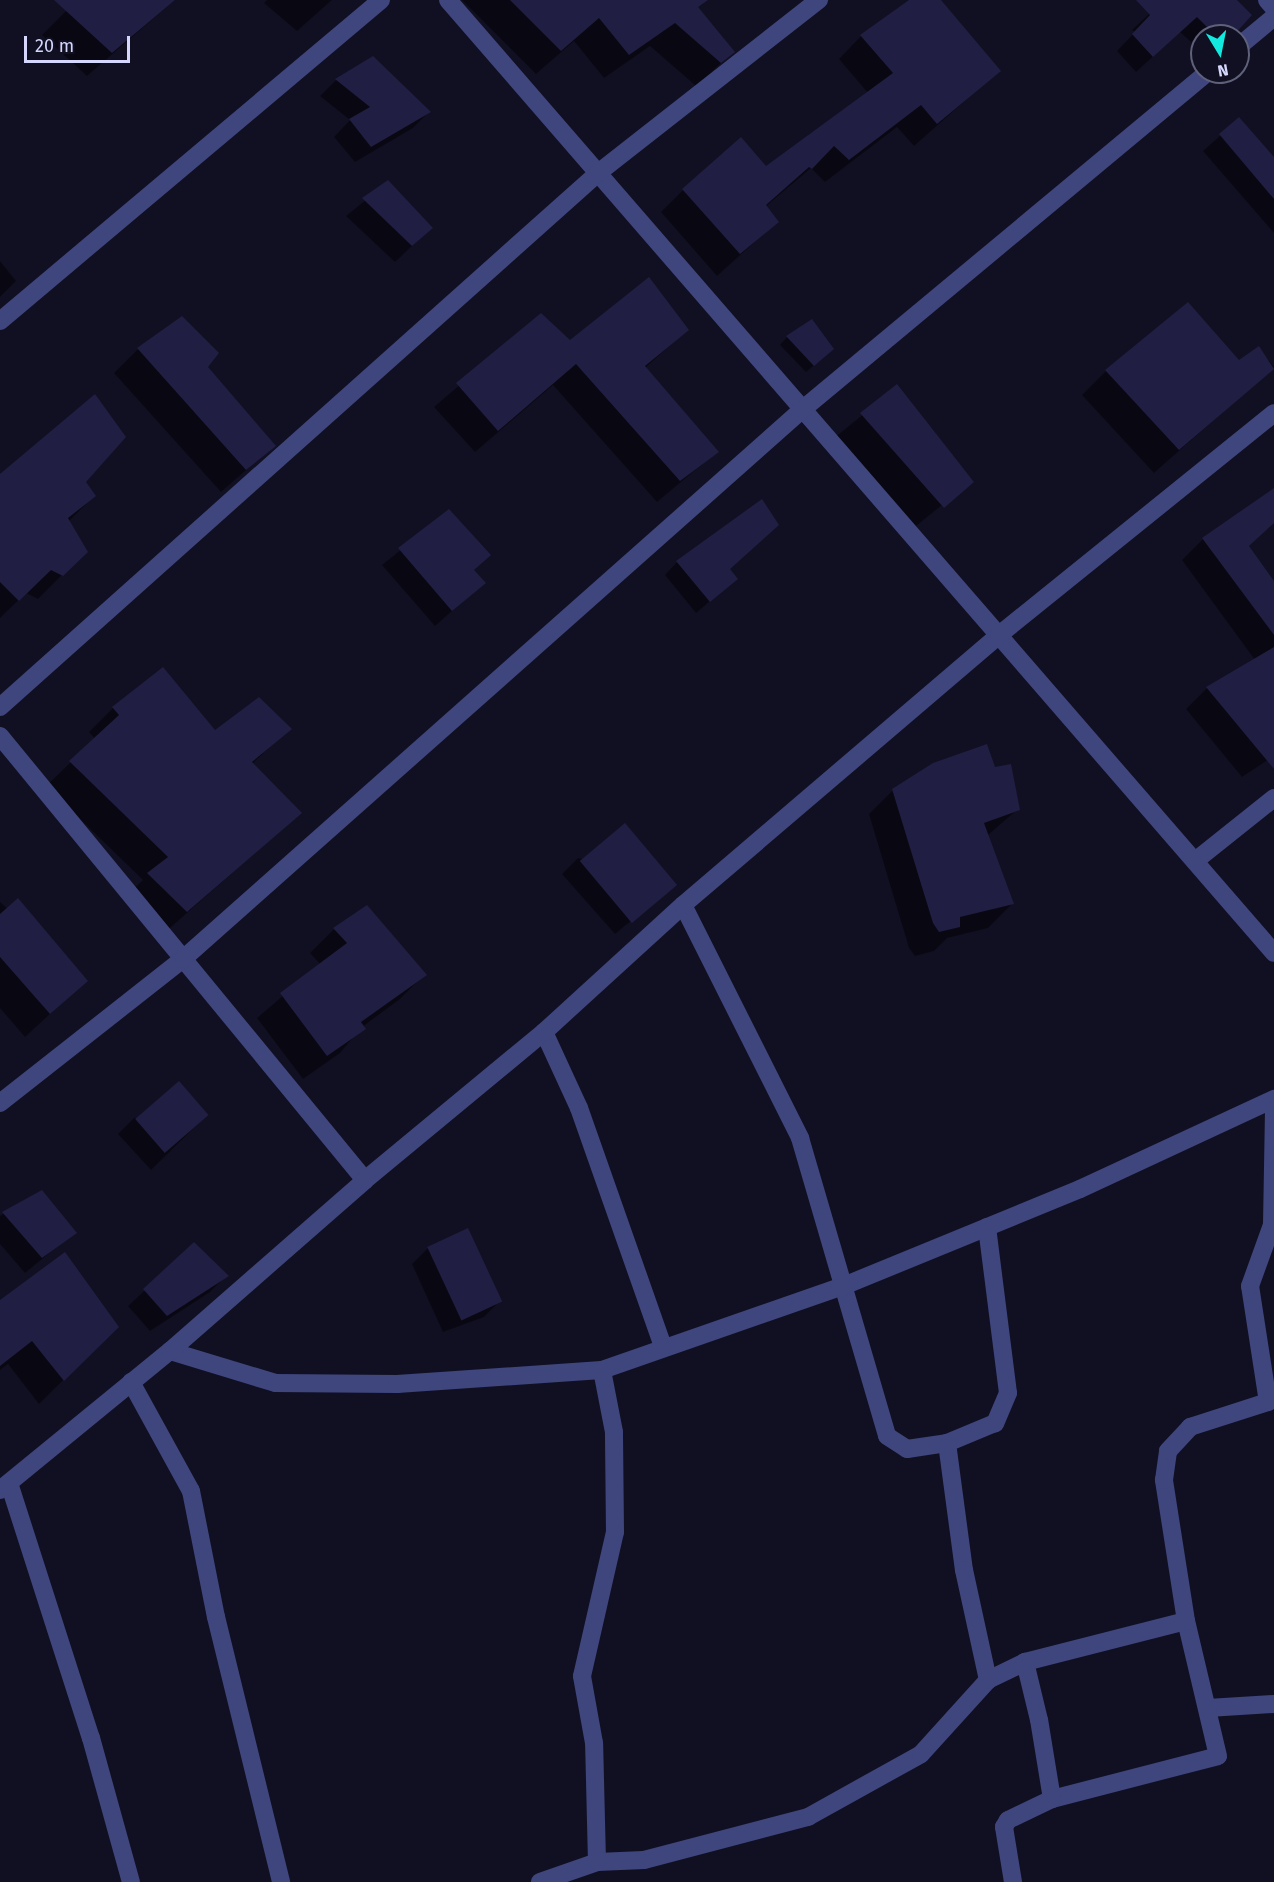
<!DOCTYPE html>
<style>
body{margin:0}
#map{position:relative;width:1274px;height:1882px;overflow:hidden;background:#111023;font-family:"Fira Sans",sans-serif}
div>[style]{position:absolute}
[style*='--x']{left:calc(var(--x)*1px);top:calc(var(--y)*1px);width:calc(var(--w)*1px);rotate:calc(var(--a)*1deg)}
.shadow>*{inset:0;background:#0007;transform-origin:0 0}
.building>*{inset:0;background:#201e42;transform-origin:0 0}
.minor>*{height:18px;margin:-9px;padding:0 9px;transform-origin:9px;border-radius:9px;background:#3f467e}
span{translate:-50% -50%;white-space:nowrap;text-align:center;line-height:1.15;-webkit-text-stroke:4.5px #111023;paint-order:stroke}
.north{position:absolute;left:1190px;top:24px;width:60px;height:60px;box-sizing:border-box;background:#111023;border:2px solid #5f607a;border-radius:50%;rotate:170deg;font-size:16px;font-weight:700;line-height:24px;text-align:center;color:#d5d7fc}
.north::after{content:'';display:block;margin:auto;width:21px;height:27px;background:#13eadf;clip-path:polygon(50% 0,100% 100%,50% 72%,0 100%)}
.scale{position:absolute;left:24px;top:36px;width:106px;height:27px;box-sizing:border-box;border:3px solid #d5d7fc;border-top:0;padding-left:8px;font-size:18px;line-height:21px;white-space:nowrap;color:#d5d7fc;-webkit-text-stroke:4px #111023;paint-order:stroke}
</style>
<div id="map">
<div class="shadow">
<div style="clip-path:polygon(65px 0,175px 0,87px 76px,42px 35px,66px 11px)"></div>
<div style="clip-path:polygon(267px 0,332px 0,297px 31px,264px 3px)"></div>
<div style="clip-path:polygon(462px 0,690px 0,733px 52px,696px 86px,650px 46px,604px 78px,574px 41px,536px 74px)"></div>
<div style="clip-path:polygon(911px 0,939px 0,999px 71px,914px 146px,897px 127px,825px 182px,811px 168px,765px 207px,777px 222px,717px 276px,661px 212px,683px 190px,766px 168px,868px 93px,839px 59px,861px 36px)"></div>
<div style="clip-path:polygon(1164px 0,1235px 0,1231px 36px,1202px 36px,1202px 52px,1180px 32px,1136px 72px,1117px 51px,1135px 32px,1132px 30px)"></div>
<div style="clip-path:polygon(336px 80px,429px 112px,413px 128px,355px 162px,334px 137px,350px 120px,320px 96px)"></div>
<div style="clip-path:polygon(1239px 119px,1274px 160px,1274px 233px,1203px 151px)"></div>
<div style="clip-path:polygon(388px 182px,431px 228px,395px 262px,346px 216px)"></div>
<div style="clip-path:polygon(0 261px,16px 281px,0 297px)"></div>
<div style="clip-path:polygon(541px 315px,570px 342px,687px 330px,645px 368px,717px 452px,657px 502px,553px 385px,475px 452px,434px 407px)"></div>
<div style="clip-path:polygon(787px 337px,824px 357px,806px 372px,780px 345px)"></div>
<div style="clip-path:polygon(138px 349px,274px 446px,221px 492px,114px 373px)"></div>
<div style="clip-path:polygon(1259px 349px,1274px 367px,1154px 473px,1082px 395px,1106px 371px,1239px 362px)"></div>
<div style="left:897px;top:387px;width:120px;height:79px;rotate:51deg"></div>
<div style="clip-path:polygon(0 476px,84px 482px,94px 496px,69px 521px,86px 551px,38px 599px,26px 593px,0 618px)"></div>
<div style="clip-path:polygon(1274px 507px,1274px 521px,1248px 547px,1274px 583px,1274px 756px,1242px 777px,1186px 709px,1207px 688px,1255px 660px,1182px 560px,1203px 539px)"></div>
<div style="clip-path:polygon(449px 511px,489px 555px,473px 571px,484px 583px,435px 626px,382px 565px)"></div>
<div style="clip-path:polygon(677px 562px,736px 579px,696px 613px,665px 575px)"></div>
<div style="clip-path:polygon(163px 669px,214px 732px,289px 729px,252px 764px,300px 813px,162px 935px,124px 898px,143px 880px,46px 786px,95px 739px,89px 732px,113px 708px)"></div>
<div style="clip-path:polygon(893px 790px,1018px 809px,987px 836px,1012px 904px,988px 928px,947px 938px,934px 951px,915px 956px,909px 948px,869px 814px)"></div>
<div style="clip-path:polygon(578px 858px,675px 885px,615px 934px,562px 874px)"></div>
<div style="clip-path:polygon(0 902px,86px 981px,25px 1037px,0 1008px)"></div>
<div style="clip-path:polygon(367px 907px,424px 975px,400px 999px,362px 1027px,340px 1053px,303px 1079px,257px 1018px,320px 964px,310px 953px,334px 929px)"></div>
<div style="clip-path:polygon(207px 1115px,151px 1170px,118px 1134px,134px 1118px)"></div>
<div style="clip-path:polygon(42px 1192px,75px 1232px,25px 1273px,0 1244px,0 1216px)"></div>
<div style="clip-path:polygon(194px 1245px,226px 1276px,210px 1292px,150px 1331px,128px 1306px)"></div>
<div style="clip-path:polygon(428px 1248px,500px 1301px,484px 1317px,443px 1332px,412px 1264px)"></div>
<div style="clip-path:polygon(0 1302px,117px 1327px,39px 1404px,8px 1364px,0 1370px)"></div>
</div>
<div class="building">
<div style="clip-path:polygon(54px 0,175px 0,112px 53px)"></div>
<div style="clip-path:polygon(510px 0,708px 0,698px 7px,735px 52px,721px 63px,675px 23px,629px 55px,599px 18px,561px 51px)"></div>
<div style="clip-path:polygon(909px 0,941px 0,1001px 71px,937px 124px,921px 105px,849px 160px,834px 146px,812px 169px,809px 167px,766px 205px,779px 222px,740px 254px,682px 189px,741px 137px,766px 166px,893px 73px,860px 35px)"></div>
<div style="clip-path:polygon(1136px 0,1237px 0,1252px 15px,1233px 36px,1216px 36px,1197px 17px,1153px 57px,1132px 34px,1150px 15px)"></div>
<div style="clip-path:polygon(373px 56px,431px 112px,371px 147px,349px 119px,370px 107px,335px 79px)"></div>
<div style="clip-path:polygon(1239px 117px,1274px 157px,1274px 199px,1219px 134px)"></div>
<div style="clip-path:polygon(388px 180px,433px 228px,412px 246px,362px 198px)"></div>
<div style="clip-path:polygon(649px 277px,689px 330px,645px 366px,719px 452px,680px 481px,576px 364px,498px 431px,456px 383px,541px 313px,570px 340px)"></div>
<div style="clip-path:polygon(1188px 302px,1239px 360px,1259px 346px,1274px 369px,1179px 450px,1105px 370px)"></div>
<div style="clip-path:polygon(182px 316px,219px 353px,208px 367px,276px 446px,246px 470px,137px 348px)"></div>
<div style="clip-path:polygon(812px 319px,834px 349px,814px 366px,786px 336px)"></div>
<div style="clip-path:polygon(897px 384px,974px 482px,944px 508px,860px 413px)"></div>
<div style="clip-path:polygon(95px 394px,126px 437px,86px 482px,96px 496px,68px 518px,88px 552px,63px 576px,51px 570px,19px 601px,0 582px,0 474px)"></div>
<div style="clip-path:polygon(1274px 488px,1274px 523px,1249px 546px,1274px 581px,1274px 635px,1202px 538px)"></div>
<div style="clip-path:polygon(762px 499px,779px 525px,730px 569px,738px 579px,710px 602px,676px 561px)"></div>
<div style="clip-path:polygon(449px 509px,491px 555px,474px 570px,486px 583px,452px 611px,398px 548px)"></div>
<div style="clip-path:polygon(1274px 647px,1274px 769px,1206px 687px)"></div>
<div style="clip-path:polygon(163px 667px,215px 730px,259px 697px,292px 729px,252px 762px,302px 813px,187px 912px,147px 873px,168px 857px,69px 761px,119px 715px,112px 707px)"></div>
<div style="clip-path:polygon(987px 744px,995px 767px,1011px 764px,1020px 810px,984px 823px,1014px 904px,960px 917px,960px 927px,939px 932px,933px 923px,892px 789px,933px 763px)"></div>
<div style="left:625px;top:823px;width:81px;height:59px;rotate:50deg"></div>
<div style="clip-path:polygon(18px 898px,88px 981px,50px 1014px,0 957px,0 914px)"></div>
<div style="clip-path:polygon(367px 905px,427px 975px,361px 1022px,366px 1029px,327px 1056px,280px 993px,347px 943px,333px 928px)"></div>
<div style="left:179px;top:1081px;width:45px;height:58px;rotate:49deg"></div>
<div style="clip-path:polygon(42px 1190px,77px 1233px,42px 1258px,2px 1212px)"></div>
<div style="left:468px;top:1228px;width:81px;height:45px;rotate:65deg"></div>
<div style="clip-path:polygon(194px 1242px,229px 1276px,167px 1316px,143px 1289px)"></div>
<div style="clip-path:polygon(65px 1252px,119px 1327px,64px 1381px,32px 1341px,0 1366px,0 1300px)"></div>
</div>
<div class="minor">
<div style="--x:448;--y:0;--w:1261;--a:49.08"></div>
<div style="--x:1267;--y:0;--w:11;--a:49"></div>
<div style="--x:1238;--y:47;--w:47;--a:-39.8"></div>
<div style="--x:0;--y:321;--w:498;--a:-40.1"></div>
<div style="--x:0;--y:707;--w:802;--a:-41.76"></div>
<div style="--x:598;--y:173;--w:281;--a:-38.1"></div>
<div style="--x:0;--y:736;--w:575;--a:50.58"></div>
<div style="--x:1195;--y:861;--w:101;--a:-38.6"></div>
<div style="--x:683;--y:905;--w:261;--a:63.3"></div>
<div style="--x:800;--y:1138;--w:310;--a:73.7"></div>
<div style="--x:887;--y:1436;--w:24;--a:33"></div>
<div style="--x:907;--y:1449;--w:40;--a:-8.5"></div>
<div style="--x:544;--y:1032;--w:84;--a:65.3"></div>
<div style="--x:579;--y:1108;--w:253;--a:70.6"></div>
<div style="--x:0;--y:1103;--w:233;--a:-38.2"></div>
<div style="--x:183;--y:959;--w:829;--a:-41.58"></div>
<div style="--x:803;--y:409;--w:527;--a:-39.76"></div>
<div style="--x:987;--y:1227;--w:167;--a:82.8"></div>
<div style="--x:1008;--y:1393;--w:33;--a:113"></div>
<div style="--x:995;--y:1423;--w:52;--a:157.4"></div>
<div style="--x:947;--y:1443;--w:128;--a:82.4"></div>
<div style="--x:964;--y:1570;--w:113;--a:77.7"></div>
<div style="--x:170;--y:1351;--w:110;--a:16.9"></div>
<div style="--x:275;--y:1383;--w:122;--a:0.5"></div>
<div style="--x:397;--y:1384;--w:205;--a:-3.9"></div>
<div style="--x:602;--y:1370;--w:253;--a:-19.2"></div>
<div style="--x:841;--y:1287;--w:258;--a:-22.3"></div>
<div style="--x:1080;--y:1189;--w:214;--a:-24.9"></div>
<div style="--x:131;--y:1382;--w:124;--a:61.2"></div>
<div style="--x:191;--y:1491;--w:128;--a:78.8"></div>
<div style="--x:216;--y:1617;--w:273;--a:76.2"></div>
<div style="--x:9;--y:1483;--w:268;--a:72.2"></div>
<div style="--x:91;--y:1738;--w:149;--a:74.5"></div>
<div style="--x:0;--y:1490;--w:220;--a:-39.3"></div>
<div style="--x:170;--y:1351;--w:259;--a:-41.2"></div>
<div style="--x:365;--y:1180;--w:232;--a:-39.6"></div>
<div style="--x:544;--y:1032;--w:188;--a:-42.4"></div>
<div style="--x:683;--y:905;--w:416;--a:-40.5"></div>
<div style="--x:999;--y:635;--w:353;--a:-38.9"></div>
<div style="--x:1208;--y:1708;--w:66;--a:-3.5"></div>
<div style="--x:1052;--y:1799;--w:171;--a:-14.5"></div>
<div style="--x:1218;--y:1756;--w:139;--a:-103.3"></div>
<div style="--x:1186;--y:1621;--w:143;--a:-98.9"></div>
<div style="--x:1164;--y:1480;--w:29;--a:-82"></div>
<div style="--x:1168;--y:1451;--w:33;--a:-47"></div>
<div style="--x:1190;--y:1427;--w:82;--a:-17.8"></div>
<div style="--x:1268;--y:1402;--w:117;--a:-98.8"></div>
<div style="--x:1250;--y:1286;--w:65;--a:-70.2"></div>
<div style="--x:1272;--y:1225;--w:115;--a:-89"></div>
<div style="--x:597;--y:1862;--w:119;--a:-91.4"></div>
<div style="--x:594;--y:1743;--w:68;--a:-100.2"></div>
<div style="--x:582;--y:1676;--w:148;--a:-77.1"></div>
<div style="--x:615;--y:1532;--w:100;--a:-90.6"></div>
<div style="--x:614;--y:1432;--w:63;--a:-101"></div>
<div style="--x:540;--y:1882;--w:60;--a:-19.3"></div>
<div style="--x:597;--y:1862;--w:47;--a:-2.4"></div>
<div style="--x:644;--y:1860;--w:170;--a:-14.7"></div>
<div style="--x:808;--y:1817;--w:129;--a:-29.1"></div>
<div style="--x:921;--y:1754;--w:100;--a:-47.8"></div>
<div style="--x:988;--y:1680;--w:41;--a:-25.9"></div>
<div style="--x:1025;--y:1662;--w:166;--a:-14.3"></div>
<div style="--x:1013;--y:1882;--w:56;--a:-99.3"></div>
<div style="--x:1004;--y:1827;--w:8;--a:-60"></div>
<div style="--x:1008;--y:1820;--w:49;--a:-25.5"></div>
<div style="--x:1052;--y:1799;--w:80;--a:-99.3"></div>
<div style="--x:1039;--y:1720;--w:60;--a:-103.6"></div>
</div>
<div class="north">N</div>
<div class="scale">20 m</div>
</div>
